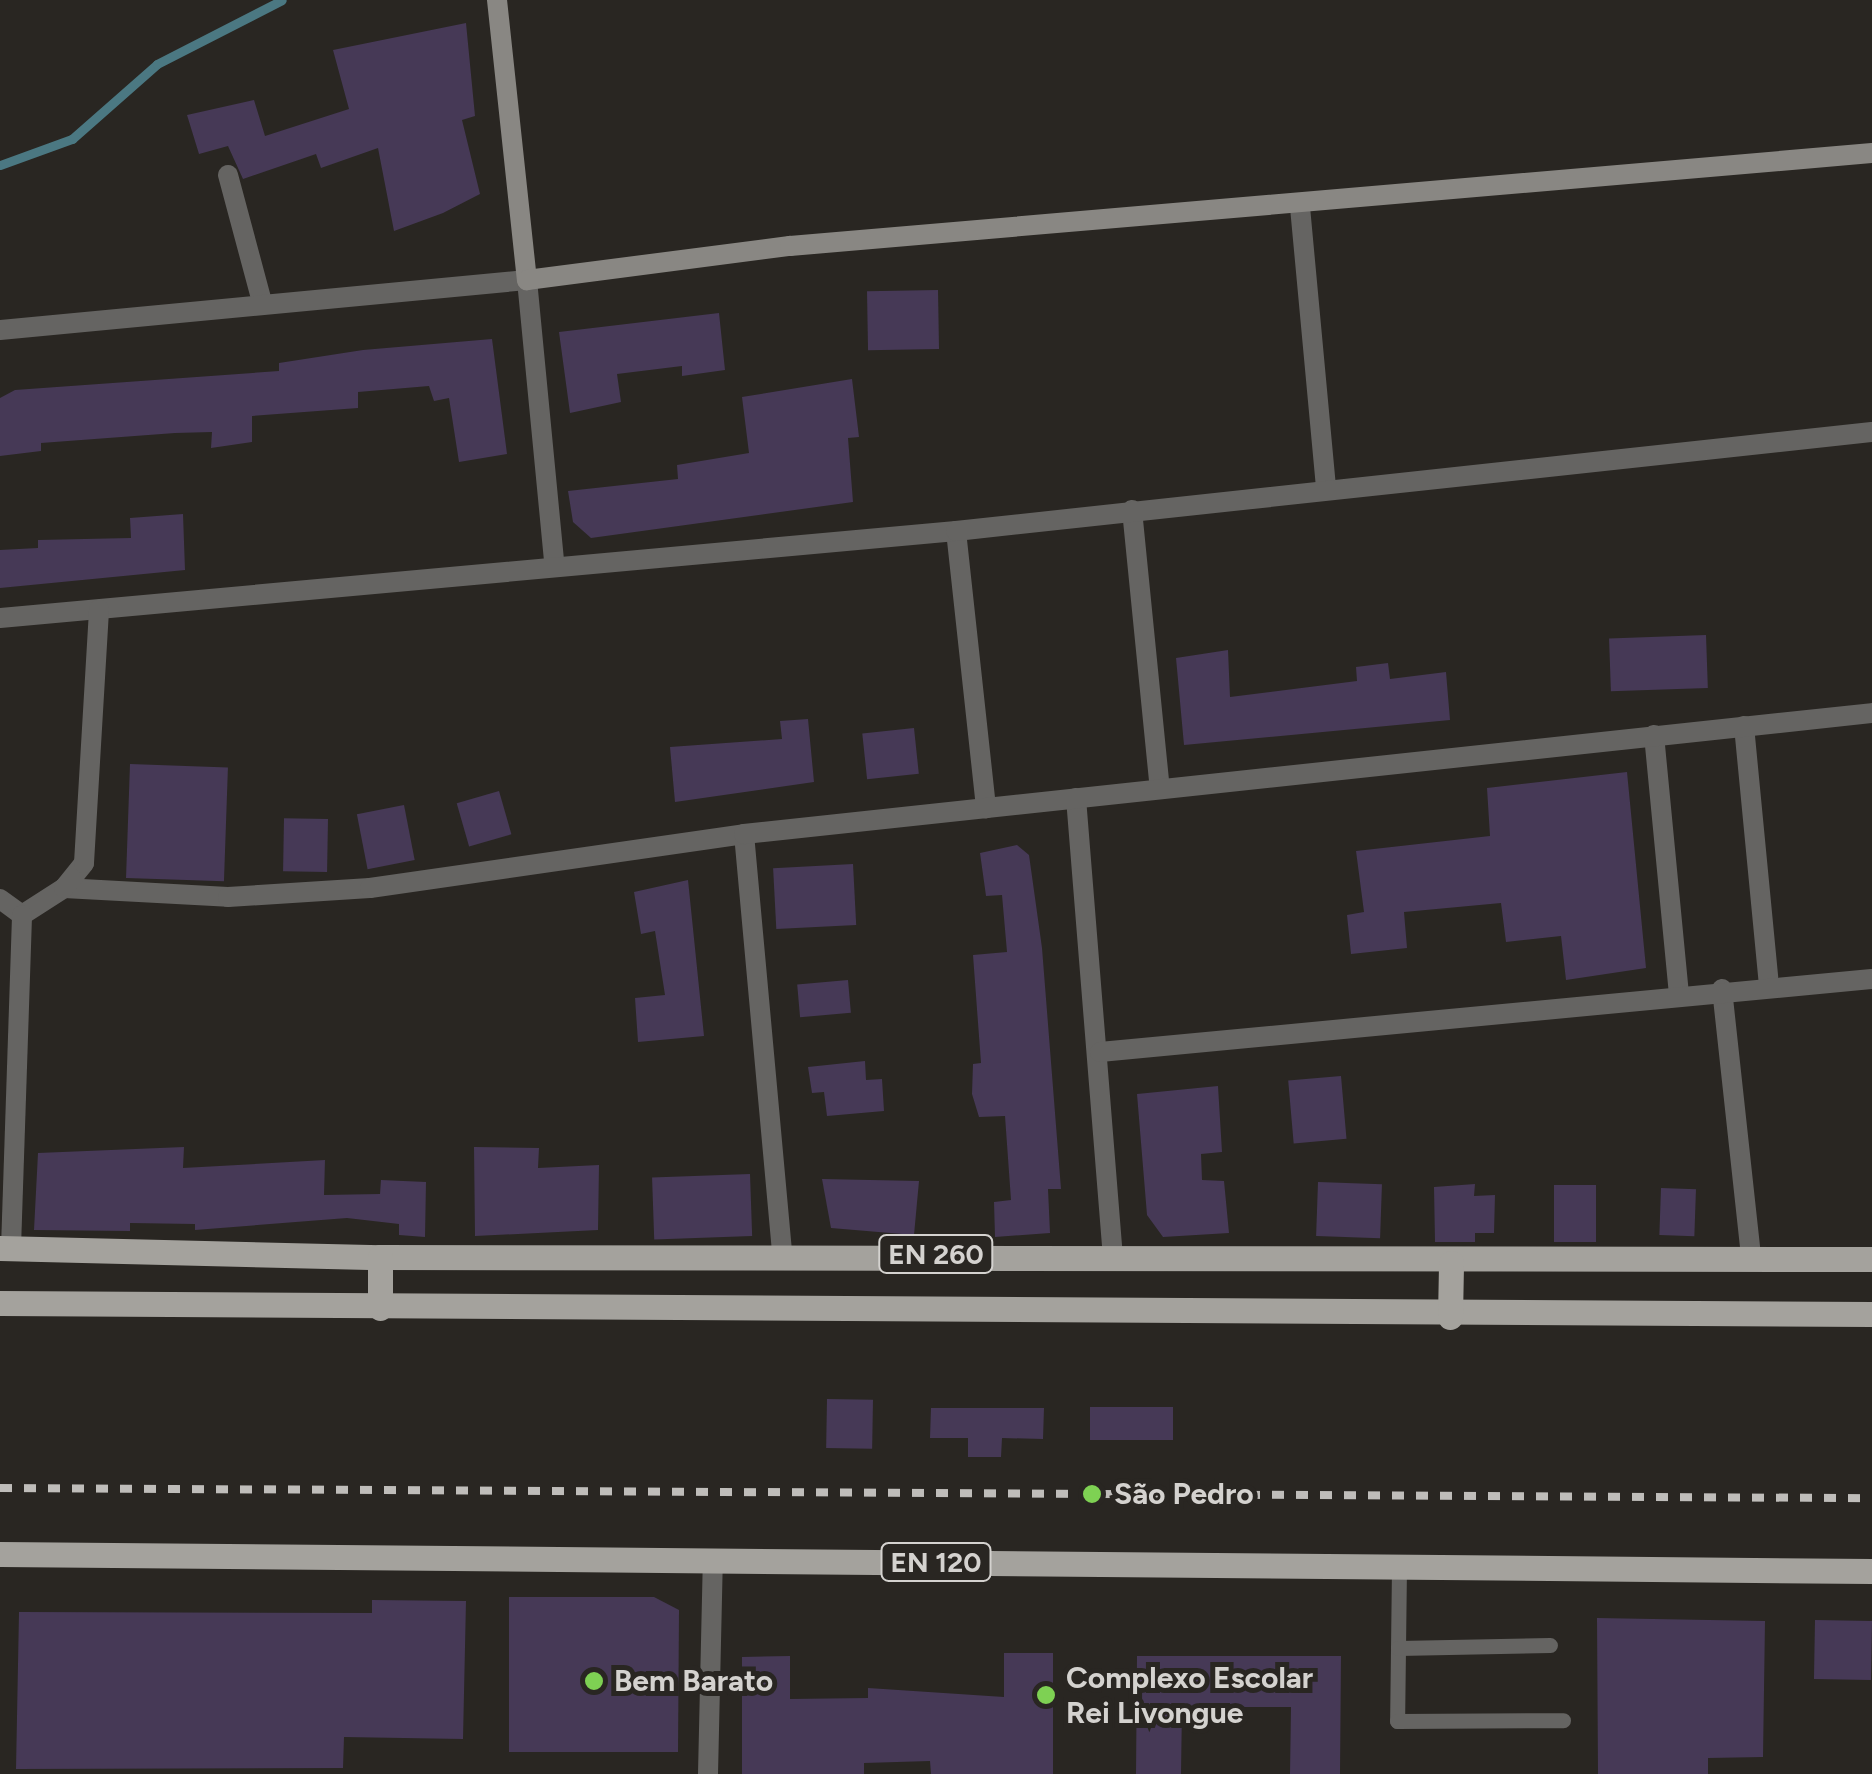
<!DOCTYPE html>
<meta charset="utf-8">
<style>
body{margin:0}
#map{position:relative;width:1872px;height:1774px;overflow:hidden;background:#292622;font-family:Figtree,sans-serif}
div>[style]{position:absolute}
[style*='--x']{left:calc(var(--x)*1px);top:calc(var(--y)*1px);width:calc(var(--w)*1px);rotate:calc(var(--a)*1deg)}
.stream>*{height:9px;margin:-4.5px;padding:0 4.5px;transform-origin:4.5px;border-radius:4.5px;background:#4b7882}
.building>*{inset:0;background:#463956;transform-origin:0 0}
.lane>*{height:15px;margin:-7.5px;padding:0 7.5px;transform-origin:7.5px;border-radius:7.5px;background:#656462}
.street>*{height:20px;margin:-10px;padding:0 10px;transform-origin:10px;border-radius:10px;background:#656462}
.secondary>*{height:20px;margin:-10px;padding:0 10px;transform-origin:10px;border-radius:10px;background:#898783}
.primary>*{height:25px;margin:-12.5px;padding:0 12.5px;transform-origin:12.5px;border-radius:12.5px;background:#a4a29d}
.rail>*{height:8px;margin-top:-4px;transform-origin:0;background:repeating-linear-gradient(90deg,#bfbdba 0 12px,transparent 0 24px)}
.dots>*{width:28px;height:28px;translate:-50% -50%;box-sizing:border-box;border:5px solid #292622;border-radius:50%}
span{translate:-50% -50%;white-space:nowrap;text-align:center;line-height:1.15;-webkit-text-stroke:10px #292622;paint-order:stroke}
.shield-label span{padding:2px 8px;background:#292622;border:2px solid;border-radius:8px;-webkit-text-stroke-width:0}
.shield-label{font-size:28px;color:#d4d2cf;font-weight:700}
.poi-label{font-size:30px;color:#d4d2cf;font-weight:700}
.left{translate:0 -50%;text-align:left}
</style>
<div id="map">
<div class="stream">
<div style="--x:0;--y:165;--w:77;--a:-19.9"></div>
<div style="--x:72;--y:139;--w:113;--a:-41.4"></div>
<div style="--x:157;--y:64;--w:140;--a:-27.1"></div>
</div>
<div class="building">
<div style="clip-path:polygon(466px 23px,475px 116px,462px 120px,480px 194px,443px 213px,394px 231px,378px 148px,321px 168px,316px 154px,243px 179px,228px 146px,199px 154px,187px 115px,254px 100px,265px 136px,349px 109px,333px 50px)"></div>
<div style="left:938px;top:290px;width:59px;height:71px;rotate:89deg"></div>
<div style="clip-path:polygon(719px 313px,725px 370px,682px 376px,682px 366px,617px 374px,621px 402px,570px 413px,559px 332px)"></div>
<div style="clip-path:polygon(492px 339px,507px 454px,459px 462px,449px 398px,434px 401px,429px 386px,358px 392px,358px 408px,252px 416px,252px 442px,211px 448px,212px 432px,175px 433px,41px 443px,41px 451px,0 456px,0 398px,15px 390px,279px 371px,279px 363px,363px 350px)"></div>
<div style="clip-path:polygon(852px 379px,859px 437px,848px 438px,853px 502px,591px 538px,573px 522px,568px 491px,678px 479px,677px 465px,749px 453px,742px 397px)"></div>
<div style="clip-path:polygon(183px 514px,185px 570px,0 588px,0 550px,38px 548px,38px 540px,131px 538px,130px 518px)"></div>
<div style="left:1706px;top:635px;width:53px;height:97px;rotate:88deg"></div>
<div style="clip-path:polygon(1228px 650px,1230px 697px,1357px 681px,1356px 667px,1388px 663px,1390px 679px,1446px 672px,1450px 720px,1184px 745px,1176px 658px)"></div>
<div style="clip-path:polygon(808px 719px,814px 782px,675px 802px,670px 747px,782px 739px,780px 721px)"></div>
<div style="left:914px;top:728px;width:46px;height:52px;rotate:84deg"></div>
<div style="left:130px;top:764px;width:98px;height:114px;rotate:2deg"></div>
<div style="clip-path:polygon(1627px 772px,1646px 968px,1566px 980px,1561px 936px,1506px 942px,1501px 903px,1404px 912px,1407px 948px,1351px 954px,1347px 915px,1364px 912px,1356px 851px,1490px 836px,1487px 788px)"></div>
<div style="left:499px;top:791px;width:45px;height:44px;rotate:74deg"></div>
<div style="left:404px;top:805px;width:56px;height:48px;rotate:79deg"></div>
<div style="left:328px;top:819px;width:53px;height:44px;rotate:91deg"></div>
<div style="clip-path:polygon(1017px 845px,1029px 855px,1042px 948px,1061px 1189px,1048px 1189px,1050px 1233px,995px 1237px,994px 1202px,1011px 1200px,1005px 1116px,979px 1117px,972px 1094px,973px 1064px,981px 1063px,973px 955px,1007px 952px,1002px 895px,986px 896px,980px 853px)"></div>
<div style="left:853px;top:864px;width:61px;height:80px;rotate:87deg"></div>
<div style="clip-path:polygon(688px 880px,704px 1036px,638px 1042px,635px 998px,665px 995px,655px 931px,641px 934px,634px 892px)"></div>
<div style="left:848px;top:980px;width:33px;height:51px;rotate:85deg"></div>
<div style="clip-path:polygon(865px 1061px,866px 1080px,882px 1079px,884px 1111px,827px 1116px,824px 1092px,812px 1093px,808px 1067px)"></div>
<div style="left:1341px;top:1076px;width:63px;height:53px;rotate:85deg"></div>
<div style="clip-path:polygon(1218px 1086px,1222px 1152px,1201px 1154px,1202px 1180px,1224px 1181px,1229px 1233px,1163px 1237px,1147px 1215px,1137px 1094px)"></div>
<div style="clip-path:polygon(184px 1147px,183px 1168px,325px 1160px,324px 1195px,380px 1194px,381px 1180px,426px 1182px,425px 1237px,399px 1235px,399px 1224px,347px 1218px,195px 1230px,195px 1224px,130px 1223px,130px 1231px,34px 1230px,38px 1153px)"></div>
<div style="clip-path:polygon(474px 1147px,539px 1148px,538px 1168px,599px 1165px,598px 1230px,475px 1236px)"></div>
<div style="left:750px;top:1174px;width:62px;height:98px;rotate:88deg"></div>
<div style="clip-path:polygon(822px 1179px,919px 1181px,914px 1235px,831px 1228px)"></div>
<div style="left:1318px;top:1182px;width:64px;height:54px;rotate:2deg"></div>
<div style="clip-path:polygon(1475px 1184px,1474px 1196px,1495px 1195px,1494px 1233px,1475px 1233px,1475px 1242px,1435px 1242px,1434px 1187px)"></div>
<div style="left:1554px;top:1185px;width:42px;height:57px"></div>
<div style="left:1661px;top:1188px;width:35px;height:47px;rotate:2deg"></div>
<div style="left:827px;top:1399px;width:46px;height:49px;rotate:1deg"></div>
<div style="left:1090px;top:1407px;width:83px;height:33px"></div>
<div style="clip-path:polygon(931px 1408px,1044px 1408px,1043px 1439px,1002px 1438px,1001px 1457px,968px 1457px,968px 1438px,930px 1438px)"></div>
<div style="clip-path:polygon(509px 1597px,654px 1597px,679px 1610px,678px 1752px,509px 1752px)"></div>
<div style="clip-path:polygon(372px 1600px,466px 1601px,463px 1739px,344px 1737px,343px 1768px,16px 1769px,19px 1612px,372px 1613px)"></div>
<div style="clip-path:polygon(1597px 1618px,1765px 1621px,1763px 1757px,1708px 1758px,1708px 1774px,1598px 1774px)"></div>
<div style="left:1815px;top:1620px;width:57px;height:59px;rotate:1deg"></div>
<div style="clip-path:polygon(1004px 1653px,1053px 1653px,1053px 1774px,931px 1774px,930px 1761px,864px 1763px,864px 1774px,742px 1774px,742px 1657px,790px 1656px,790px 1699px,868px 1698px,868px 1688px,1004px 1697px)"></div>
<div style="clip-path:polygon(1137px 1656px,1341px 1656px,1340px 1774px,1290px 1774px,1291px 1707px,1182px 1707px,1181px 1774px,1136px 1774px)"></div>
</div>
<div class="lane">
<div style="--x:1399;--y:1567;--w:154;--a:90.7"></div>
<div style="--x:1397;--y:1721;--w:166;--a:-0.3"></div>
<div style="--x:1398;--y:1648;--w:152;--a:-1.1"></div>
</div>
<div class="street">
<div style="--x:228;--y:175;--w:131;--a:75"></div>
<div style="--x:1300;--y:207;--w:282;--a:84.7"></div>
<div style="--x:0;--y:330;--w:529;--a:-5.42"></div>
<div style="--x:527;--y:280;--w:283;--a:84.5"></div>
<div style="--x:1132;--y:510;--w:280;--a:84.3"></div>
<div style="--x:956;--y:531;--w:279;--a:83.8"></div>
<div style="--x:0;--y:618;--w:960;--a:-5.2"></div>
<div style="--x:956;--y:531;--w:921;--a:-6.17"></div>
<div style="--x:1744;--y:726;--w:260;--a:84.5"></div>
<div style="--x:1654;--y:735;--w:259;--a:84.5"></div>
<div style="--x:1076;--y:798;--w:459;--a:85.4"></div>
<div style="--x:744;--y:834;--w:420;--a:84.8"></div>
<div style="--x:64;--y:888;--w:164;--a:3.1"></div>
<div style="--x:228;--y:897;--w:142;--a:-3.6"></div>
<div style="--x:370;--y:888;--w:378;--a:-8.2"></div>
<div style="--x:744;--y:834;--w:1134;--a:-6.12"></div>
<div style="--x:0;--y:899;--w:27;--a:36"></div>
<div style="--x:22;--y:915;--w:50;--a:-32.7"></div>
<div style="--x:64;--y:888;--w:32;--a:-51"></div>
<div style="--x:84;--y:863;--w:254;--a:-86.6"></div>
<div style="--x:1722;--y:989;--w:271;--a:83.8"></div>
<div style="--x:1100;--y:1052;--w:775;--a:-5.4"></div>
<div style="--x:11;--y:1248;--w:333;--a:-88.1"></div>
<div style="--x:708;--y:1774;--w:215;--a:-88.7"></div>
</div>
<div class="secondary">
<div style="--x:497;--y:0;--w:282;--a:83.9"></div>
<div style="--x:527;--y:280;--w:265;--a:-7.4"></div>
<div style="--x:790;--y:246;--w:1086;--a:-4.91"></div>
</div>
<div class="primary">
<div style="--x:0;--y:1248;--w:380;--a:1.4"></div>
<div style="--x:380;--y:1257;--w:1492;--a:0.08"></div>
<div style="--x:0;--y:1303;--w:1872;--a:0.34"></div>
<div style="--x:380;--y:1308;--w:51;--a:-90"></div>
<div style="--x:1450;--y:1317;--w:54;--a:-88.9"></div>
<div style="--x:0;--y:1554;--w:1872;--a:0.52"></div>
</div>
<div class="rail">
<div style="--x:0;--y:1488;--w:1872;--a:0.31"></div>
</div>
<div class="dots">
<div style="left:1092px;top:1494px;background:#7ed153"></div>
<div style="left:594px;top:1681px;background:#7ed153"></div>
<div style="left:1046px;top:1695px;background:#7ed153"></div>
</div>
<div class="shield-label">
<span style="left:936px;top:1254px">EN 260</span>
<span style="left:936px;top:1562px">EN 120</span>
</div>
<div class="poi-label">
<span class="left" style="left:1114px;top:1494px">São Pedro</span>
<span class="left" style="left:1066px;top:1695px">Complexo Escolar<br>Rei Livongue</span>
<span class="left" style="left:614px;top:1681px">Bem Barato</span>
</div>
</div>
